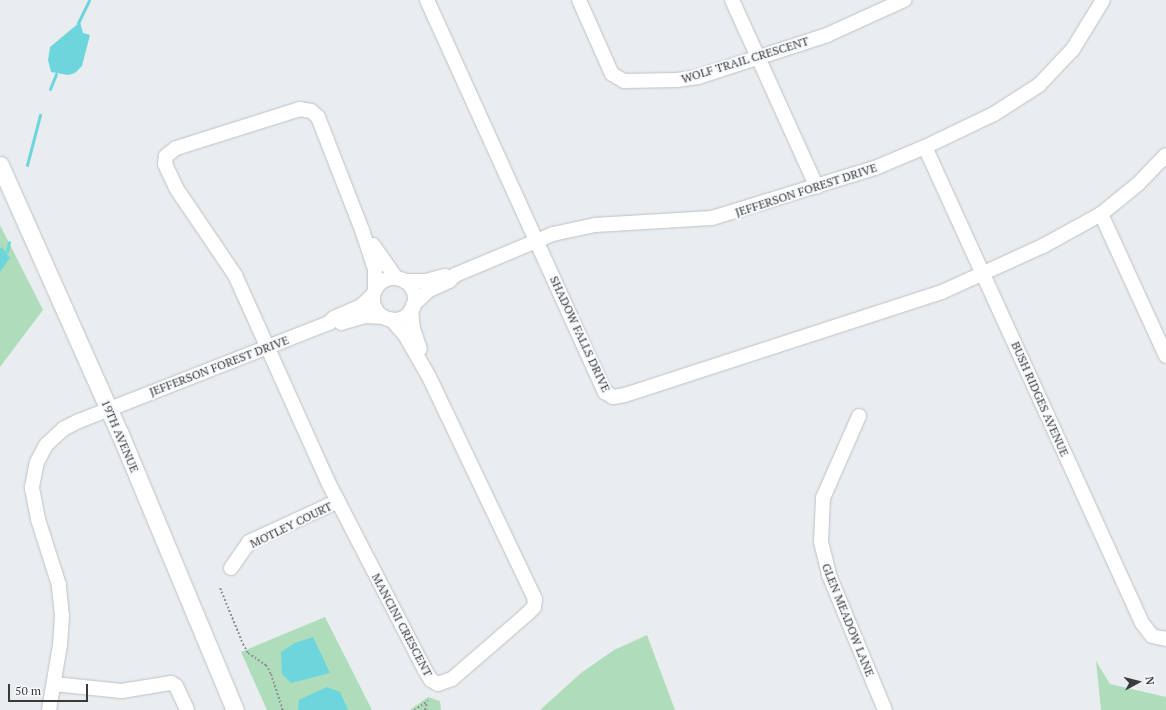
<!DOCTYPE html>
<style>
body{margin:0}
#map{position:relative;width:1166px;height:710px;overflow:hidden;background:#eaedf0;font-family:"PT Serif",serif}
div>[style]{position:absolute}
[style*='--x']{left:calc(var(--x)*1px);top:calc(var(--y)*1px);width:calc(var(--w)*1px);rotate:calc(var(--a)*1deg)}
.green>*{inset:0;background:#afddbb}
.water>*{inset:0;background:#6cd6dc}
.stream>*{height:3px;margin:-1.5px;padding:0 1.5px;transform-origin:1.5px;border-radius:1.5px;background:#6cd6dc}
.path>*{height:2px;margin-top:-1px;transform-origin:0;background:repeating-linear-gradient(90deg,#8f9193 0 2px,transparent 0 4px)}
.roads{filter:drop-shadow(0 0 1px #bec1c4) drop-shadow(0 0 1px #bec1c4)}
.minor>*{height:14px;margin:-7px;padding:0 7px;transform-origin:7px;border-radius:7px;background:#fff}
.minor>.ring{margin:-7px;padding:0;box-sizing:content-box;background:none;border:14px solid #fff;border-radius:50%}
.major>*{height:17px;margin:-8.5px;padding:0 8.5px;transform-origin:8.5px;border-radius:8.5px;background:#fff}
span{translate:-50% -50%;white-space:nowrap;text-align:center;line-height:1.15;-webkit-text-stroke:4px #f7fafd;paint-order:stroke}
.street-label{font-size:12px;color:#393a3b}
.north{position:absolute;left:1118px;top:662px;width:40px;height:40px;-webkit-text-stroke:3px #f7fafd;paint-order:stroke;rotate:83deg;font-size:11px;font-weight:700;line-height:16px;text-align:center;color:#393a3b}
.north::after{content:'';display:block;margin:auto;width:14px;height:18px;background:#393a3b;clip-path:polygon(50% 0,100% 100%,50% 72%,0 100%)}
.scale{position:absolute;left:8px;top:684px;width:80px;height:18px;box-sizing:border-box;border:2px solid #393a3b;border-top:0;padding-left:5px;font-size:12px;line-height:14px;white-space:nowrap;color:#393a3b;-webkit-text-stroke:3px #f7fafd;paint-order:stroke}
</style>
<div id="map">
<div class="green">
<div style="clip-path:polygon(0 225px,43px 310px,0 367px)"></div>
<div style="clip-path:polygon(325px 617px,372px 710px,267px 710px,241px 652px)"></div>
<div style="clip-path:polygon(647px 635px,675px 710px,540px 710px,581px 673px,614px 650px)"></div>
<div style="clip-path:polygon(1096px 661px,1110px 684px,1166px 697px,1166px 710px,1101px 710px)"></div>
<div style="clip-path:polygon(428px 697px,440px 701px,441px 710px,410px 710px)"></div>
</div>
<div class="water">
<div style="clip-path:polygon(80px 22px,83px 33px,90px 35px,82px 66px,75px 73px,68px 75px,51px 72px,48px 60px,50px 47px)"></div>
<div style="clip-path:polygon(2px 247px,10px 258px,0 272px,0 249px)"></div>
<div style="clip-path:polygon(313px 637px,330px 673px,291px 683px,282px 674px,281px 652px,295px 643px)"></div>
<div style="clip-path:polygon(327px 687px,340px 692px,348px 710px,298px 710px,299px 700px)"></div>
</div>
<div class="stream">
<div style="--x:78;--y:23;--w:25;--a:-64"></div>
<div style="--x:50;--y:89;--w:16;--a:-68"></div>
<div style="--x:27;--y:165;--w:52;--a:-75.4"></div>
<div style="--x:7;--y:251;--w:9;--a:-77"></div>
</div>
<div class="path">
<div style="--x:220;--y:588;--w:61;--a:67.7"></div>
<div style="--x:243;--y:644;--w:10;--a:61"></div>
<div style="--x:248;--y:653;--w:22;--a:34"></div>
<div style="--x:266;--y:665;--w:10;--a:61"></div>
<div style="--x:271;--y:674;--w:38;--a:72"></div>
<div style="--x:414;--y:710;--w:17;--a:-33"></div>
<div style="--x:425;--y:710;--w:8;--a:-76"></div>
</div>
<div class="roads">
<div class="minor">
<div style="--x:427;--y:0;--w:431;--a:65.6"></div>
<div style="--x:605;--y:392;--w:9;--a:32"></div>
<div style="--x:613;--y:397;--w:12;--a:-9"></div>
<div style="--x:625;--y:395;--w:333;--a:-18"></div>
<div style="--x:942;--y:292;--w:111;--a:-24.5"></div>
<div style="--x:1043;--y:246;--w:66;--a:-28.9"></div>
<div style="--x:1101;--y:214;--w:48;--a:-39"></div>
<div style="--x:1138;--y:184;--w:40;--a:-46"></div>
<div style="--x:579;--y:0;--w:81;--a:66"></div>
<div style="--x:612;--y:74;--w:14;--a:30"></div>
<div style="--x:624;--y:81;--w:53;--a:-1.1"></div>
<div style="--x:677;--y:80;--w:21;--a:-8"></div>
<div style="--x:698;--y:77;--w:136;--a:-18"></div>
<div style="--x:827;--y:35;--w:85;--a:-24.4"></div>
<div style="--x:732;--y:0;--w:205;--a:65.6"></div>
<div style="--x:925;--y:147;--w:523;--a:65.49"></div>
<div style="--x:1142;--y:623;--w:16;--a:52"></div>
<div style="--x:1152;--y:636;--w:14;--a:12"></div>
<div style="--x:1101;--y:214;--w:156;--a:65.4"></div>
<div style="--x:373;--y:245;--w:40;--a:55.1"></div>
<div class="ring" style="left:373px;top:278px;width:28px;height:28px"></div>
<div style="--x:404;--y:281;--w:22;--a:0"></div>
<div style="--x:426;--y:281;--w:20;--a:-15"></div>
<div style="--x:375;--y:290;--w:21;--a:-90"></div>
<div style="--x:375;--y:269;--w:41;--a:-108.4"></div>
<div style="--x:362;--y:230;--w:121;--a:-111.3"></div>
<div style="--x:318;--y:117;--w:9;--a:-139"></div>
<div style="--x:311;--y:111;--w:11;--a:-170"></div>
<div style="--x:300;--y:109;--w:130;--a:162.5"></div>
<div style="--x:176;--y:148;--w:13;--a:141"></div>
<div style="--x:166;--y:156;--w:8;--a:97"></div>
<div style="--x:165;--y:164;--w:26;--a:65"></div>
<div style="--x:176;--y:188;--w:105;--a:55.9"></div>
<div style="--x:235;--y:275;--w:229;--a:65.8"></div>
<div style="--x:329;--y:484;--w:209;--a:62.7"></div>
<div style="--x:425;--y:670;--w:12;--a:59"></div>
<div style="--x:431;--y:680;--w:8;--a:30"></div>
<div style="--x:438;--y:684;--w:15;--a:-20"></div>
<div style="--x:452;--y:679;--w:99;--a:-40.9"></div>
<div style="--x:527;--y:614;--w:10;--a:-45"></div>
<div style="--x:534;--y:607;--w:8;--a:-83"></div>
<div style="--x:535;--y:599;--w:248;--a:-115.5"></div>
<div style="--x:428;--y:375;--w:46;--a:-119.9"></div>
<div style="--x:405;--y:335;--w:21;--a:-131"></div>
<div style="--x:413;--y:305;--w:22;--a:-43"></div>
<div style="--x:429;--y:290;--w:22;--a:-24"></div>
<div style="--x:449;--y:281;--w:8;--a:-45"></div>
<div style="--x:455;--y:275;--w:106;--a:-22.7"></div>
<div style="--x:553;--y:234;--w:43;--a:-12.1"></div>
<div style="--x:595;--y:225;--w:117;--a:-3.4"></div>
<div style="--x:712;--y:218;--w:170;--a:-17.1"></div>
<div style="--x:875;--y:168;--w:54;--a:-22.8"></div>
<div style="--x:925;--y:147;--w:76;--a:-25.6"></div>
<div style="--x:994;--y:114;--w:54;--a:-32.8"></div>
<div style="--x:1039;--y:85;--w:50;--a:-46.6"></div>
<div style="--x:1073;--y:49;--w:57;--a:-58.5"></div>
<div style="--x:411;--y:310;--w:19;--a:84"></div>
<div style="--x:413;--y:329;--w:21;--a:71"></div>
<div style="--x:341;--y:323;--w:26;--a:-16"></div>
<div style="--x:366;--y:316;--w:18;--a:3"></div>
<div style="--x:859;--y:416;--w:90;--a:113.7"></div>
<div style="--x:823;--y:498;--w:44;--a:92.6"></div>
<div style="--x:821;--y:542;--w:34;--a:76"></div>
<div style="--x:829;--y:575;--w:146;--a:67.5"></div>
<div style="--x:231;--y:568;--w:32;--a:-55"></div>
<div style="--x:249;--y:542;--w:98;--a:-24.7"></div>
<div style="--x:54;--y:684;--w:68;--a:5.9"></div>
<div style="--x:122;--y:691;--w:50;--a:-9.3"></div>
<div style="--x:171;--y:683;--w:6;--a:31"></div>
<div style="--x:176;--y:686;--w:26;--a:65"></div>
<div style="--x:49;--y:710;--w:66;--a:-80.4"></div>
<div style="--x:60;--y:645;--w:29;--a:-86"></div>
<div style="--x:62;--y:616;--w:31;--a:-96"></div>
<div style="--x:59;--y:585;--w:69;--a:-107.7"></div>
<div style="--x:38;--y:519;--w:33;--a:-101"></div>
<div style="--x:32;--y:487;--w:25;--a:-79"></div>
<div style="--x:37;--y:462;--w:19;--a:-62"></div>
<div style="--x:46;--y:445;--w:23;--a:-43"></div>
<div style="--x:63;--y:429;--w:18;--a:-27"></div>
<div style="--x:79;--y:421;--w:269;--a:-21.4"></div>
<div style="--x:329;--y:323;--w:7;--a:-45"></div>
<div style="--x:334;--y:318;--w:30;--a:-24"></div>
<div style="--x:361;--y:306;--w:16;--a:-43"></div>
</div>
<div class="major">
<div style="--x:0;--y:165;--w:295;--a:66"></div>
<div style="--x:120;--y:434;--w:299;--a:67.4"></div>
</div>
</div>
<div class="street-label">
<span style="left:745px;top:60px;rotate:-17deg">WOLF TRAIL CRESCENT</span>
<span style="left:806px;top:190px;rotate:-18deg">JEFFERSON FOREST DRIVE</span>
<span style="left:580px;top:334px;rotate:65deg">SHADOW FALLS DRIVE</span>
<span style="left:219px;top:366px;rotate:-21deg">JEFFERSON FOREST DRIVE</span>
<span style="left:1040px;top:399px;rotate:66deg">BUSH RIDGES AVENUE</span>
<span style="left:120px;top:436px;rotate:67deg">19TH AVENUE</span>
<span style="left:291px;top:525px;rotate:-26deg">MOTLEY COURT</span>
<span style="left:848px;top:620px;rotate:68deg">GLEN MEADOW LANE</span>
<span style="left:402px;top:625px;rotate:62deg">MANCINI CRESCENT</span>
</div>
<div class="north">N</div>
<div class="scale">50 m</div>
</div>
